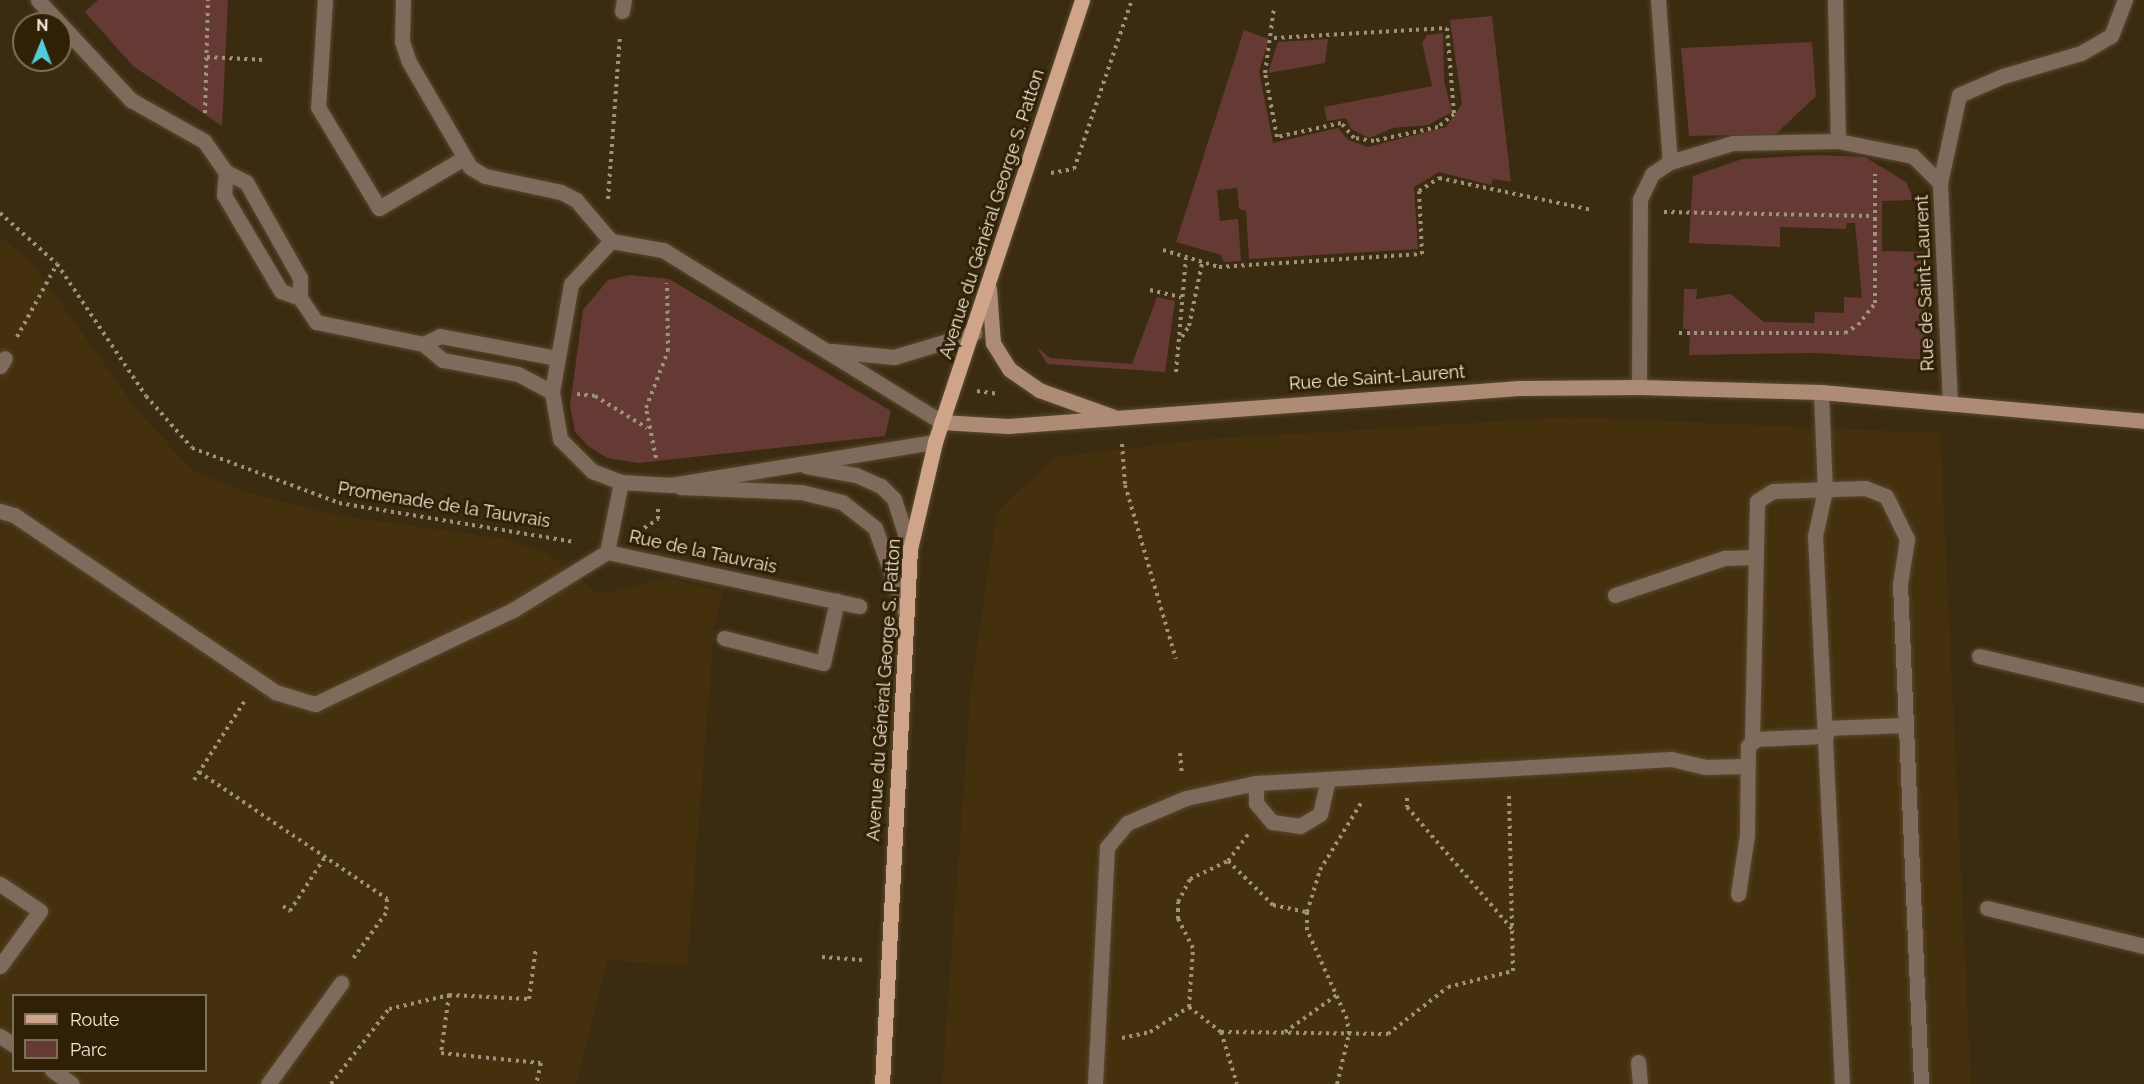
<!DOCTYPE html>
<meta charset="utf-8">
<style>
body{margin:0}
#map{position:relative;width:2144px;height:1084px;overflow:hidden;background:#3b2b10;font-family:Raleway,sans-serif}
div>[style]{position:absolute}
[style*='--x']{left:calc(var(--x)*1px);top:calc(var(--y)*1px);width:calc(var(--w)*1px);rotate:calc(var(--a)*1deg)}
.built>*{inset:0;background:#44300d}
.green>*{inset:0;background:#653a34}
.path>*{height:4px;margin-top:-2px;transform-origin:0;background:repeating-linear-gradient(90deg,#9e927d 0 3px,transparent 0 7.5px)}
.roads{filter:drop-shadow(0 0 2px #584930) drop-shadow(0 0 2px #584930)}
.lane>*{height:15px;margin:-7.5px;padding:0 7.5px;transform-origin:7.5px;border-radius:7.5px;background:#7f6a5c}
.street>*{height:15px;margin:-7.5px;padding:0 7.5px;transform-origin:7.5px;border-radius:7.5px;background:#7f6a5c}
.secondary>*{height:15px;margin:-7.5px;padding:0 7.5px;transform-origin:7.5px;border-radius:7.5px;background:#ad8b75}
.primary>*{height:15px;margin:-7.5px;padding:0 7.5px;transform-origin:7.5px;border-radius:7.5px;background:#d0a489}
span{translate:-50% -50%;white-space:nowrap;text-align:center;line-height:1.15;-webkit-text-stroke:6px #302106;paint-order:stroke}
.street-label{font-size:18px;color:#f0e6d7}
.legend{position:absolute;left:12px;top:994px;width:195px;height:78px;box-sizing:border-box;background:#302106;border:2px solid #7d705a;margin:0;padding:8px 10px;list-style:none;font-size:18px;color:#f0e6d7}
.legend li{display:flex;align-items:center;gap:12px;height:30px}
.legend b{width:30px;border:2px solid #7d705a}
.north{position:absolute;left:12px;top:12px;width:60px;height:60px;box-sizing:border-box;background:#302106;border:2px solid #7d705a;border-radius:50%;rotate:1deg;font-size:16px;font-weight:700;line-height:24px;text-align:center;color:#f0e6d7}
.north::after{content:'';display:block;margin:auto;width:21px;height:27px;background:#52cbd9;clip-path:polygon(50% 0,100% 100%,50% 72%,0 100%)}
</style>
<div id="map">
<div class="built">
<div style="clip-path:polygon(evenodd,0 237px,32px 263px,138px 411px,192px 470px,252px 494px,334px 515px,506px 539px,548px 553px,599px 594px,666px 578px,723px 591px,715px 621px,687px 966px,607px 960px,576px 1084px,0 1084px,0 237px,14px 996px,206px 996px,206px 1070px,14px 1070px,14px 996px)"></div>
<div style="clip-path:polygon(1572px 417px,1940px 433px,1971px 1084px,942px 1084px,971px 689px,997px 511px,1056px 457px,1207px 439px)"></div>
</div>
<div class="green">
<div style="clip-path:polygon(98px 0,228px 0,222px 126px,133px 66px,85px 12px)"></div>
<div style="clip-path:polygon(1492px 16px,1511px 182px,1493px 179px,1491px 185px,1439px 172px,1414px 187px,1418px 249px,1249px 259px,1246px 211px,1239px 209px,1237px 188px,1217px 190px,1220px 221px,1238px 219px,1241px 261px,1224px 262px,1221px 255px,1176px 242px,1244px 30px,1269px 39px,1259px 71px,1273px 143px,1338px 128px,1348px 140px,1368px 147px,1446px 127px,1462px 104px,1450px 20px)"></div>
<div style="clip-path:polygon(1443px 33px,1444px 80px,1452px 112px,1428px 125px,1393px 128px,1369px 138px,1351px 129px,1346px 118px,1327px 121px,1324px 107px,1432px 86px,1422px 43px,1427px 35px)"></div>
<div style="clip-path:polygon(1328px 39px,1325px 63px,1268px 73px,1278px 42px)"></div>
<div style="clip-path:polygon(1812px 42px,1816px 96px,1776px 134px,1689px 136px,1681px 48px)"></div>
<div style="clip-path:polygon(1818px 155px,1865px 157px,1906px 182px,1914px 200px,1882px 201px,1882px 251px,1927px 252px,1928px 360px,1816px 353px,1689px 355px,1690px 330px,1683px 329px,1684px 289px,1697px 289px,1696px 299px,1731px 294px,1764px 322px,1814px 323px,1815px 312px,1844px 313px,1844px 297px,1862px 298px,1855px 223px,1847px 223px,1846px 229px,1780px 227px,1780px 247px,1689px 243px,1693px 176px,1742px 159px)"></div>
<div style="clip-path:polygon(630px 275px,669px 279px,891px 411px,885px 436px,638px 463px,607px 458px,588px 446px,575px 432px,570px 406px,583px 310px,608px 280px)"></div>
<div style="clip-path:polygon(1157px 297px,1175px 301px,1165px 372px,1047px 364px,1037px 347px,1050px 358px,1132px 364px)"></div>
</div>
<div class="path">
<div style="--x:1274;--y:38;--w:173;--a:-3.3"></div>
<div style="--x:1447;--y:28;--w:86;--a:85.3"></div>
<div style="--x:1454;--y:114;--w:21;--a:141"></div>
<div style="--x:1438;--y:127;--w:66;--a:167.7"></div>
<div style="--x:1374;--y:141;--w:20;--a:-171"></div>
<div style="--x:1354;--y:138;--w:20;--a:-131"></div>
<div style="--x:1341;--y:123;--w:66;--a:167.7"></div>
<div style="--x:1277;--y:137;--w:65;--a:-100.6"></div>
<div style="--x:1265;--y:73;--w:66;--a:-82.1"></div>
<div style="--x:207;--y:57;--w:58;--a:3"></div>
<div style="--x:205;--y:113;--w:113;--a:-88.5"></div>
<div style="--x:1051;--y:173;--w:23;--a:-10"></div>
<div style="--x:1074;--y:169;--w:179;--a:-71.1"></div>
<div style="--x:608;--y:199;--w:163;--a:-85.8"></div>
<div style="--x:1664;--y:212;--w:209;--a:1.1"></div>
<div style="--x:0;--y:213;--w:76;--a:41.8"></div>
<div style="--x:57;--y:264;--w:159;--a:56"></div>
<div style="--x:146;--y:396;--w:69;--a:48.5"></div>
<div style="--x:192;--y:448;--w:157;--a:20.5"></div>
<div style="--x:339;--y:503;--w:239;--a:9.4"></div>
<div style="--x:1163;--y:250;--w:59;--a:16.9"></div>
<div style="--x:1219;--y:267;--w:203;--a:-3.7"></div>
<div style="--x:1422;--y:254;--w:63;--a:-92.7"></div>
<div style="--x:1419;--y:191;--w:24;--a:-33"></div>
<div style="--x:1439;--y:178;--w:156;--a:11.8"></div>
<div style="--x:1150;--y:290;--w:32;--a:13"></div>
<div style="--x:1679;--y:333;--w:166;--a:0"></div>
<div style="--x:1845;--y:333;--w:15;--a:-32"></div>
<div style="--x:1858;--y:325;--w:28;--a:-52"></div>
<div style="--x:1875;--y:303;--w:129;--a:-90"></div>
<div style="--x:17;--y:337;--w:83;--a:-61.3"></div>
<div style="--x:1182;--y:337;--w:13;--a:-58"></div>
<div style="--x:1189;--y:326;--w:64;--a:-78.3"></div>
<div style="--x:1176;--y:372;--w:114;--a:-85"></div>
<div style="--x:977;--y:391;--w:22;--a:8"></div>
<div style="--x:577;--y:394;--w:18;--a:6"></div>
<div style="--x:595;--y:396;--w:61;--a:31.6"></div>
<div style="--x:1122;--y:444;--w:41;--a:85.8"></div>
<div style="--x:1125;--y:485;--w:181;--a:73.7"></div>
<div style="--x:656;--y:458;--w:51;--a:-101.3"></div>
<div style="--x:646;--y:408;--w:61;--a:-68.9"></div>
<div style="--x:668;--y:351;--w:68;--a:-90.8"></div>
<div style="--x:638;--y:532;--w:24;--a:-33"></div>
<div style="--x:658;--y:519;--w:11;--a:-90"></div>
<div style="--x:1180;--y:753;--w:22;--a:85"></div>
<div style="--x:199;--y:772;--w:227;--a:34"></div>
<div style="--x:387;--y:899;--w:14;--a:94"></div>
<div style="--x:386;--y:913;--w:58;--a:125.9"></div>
<div style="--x:194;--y:780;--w:93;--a:-57.3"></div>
<div style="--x:1407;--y:798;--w:9;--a:90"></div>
<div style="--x:1407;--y:807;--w:161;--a:49.3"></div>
<div style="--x:1228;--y:861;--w:63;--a:44.4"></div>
<div style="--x:1273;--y:905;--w:35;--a:12"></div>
<div style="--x:283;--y:906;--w:9;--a:36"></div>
<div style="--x:290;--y:911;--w:64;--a:-57.1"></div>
<div style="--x:822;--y:957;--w:41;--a:4.2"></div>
<div style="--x:449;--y:995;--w:80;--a:2.9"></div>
<div style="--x:529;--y:999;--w:52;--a:-82.3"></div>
<div style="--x:1189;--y:1007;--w:59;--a:-86.1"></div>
<div style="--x:1193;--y:948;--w:33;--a:-117"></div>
<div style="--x:1178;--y:919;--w:17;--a:-90"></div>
<div style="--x:1178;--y:902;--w:26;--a:-62"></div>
<div style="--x:1190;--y:879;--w:42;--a:-25.3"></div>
<div style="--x:1228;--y:861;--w:34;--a:-53"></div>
<div style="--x:1221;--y:1032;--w:167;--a:0.7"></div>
<div style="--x:1388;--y:1034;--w:76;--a:-38.1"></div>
<div style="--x:1448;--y:987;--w:67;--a:-13.8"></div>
<div style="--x:1513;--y:971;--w:177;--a:-91.3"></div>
<div style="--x:1285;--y:1032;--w:65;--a:-35.6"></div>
<div style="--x:1122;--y:1038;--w:29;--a:-12"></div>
<div style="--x:1150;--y:1032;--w:46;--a:-32.7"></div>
<div style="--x:1189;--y:1007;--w:41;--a:38"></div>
<div style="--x:1221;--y:1032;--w:54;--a:72.9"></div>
<div style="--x:331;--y:1084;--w:95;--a:-52.3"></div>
<div style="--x:389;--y:1009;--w:62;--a:-13.1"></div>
<div style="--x:449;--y:995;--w:59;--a:97.9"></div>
<div style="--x:441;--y:1053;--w:100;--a:5.7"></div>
<div style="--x:541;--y:1063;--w:22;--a:103"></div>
<div style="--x:1337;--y:1084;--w:51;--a:-76.5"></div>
<div style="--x:1349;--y:1034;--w:15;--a:-98"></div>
<div style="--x:1347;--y:1019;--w:98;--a:-114.2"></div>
<div style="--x:1307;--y:930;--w:18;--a:-90"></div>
<div style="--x:1307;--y:912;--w:44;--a:-72.8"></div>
<div style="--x:1320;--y:870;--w:79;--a:-58.5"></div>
</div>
<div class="roads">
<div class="lane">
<div style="--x:325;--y:0;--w:107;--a:93.7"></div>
<div style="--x:318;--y:107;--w:118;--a:58.9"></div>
<div style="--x:379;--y:208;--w:99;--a:-30.5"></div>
<div style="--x:1940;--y:183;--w:90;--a:-77.8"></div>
<div style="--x:1959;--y:95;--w:48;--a:-23.4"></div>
<div style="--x:2003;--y:76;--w:81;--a:-16.4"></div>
<div style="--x:2081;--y:53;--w:34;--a:-30"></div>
<div style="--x:2111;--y:36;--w:39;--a:-69"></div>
<div style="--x:0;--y:366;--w:9;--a:-58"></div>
<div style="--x:1821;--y:392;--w:98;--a:87.7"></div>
<div style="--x:1825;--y:490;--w:47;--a:102.3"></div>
<div style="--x:1815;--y:536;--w:549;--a:87.18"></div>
<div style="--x:0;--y:511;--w:15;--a:16"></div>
<div style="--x:14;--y:515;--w:315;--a:34.1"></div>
<div style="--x:275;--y:692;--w:42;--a:16.7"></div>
<div style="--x:315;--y:704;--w:219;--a:-25.4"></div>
<div style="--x:513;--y:610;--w:110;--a:-31.7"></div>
<div style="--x:1615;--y:595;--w:115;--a:-18.7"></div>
<div style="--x:1724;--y:558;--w:30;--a:-2"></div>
<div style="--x:724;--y:638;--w:102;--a:14.2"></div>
<div style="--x:823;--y:663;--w:64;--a:-77.3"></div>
<div style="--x:1979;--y:656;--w:170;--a:13.3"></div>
<div style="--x:1826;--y:728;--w:79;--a:-2.2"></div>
<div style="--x:1752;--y:741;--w:240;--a:-88.8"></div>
<div style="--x:1757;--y:501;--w:19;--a:-32"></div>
<div style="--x:1773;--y:491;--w:92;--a:-1.9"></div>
<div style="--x:1865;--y:488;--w:22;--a:21"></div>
<div style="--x:1886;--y:496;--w:48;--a:64"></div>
<div style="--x:1907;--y:539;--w:46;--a:98.8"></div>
<div style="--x:1900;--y:584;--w:500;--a:87.59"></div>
<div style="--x:1256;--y:783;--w:20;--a:90"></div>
<div style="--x:1256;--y:803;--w:25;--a:50"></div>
<div style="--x:1272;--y:822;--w:28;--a:8"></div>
<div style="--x:1300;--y:826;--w:23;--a:-31"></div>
<div style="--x:1320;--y:814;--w:35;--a:-77"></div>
<div style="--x:0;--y:884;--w:48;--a:34"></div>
<div style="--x:40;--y:911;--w:68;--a:126"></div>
<div style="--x:1738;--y:894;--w:60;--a:-81.3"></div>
<div style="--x:1747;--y:835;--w:89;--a:-89.4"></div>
<div style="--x:1748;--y:746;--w:11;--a:-41"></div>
<div style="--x:1756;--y:739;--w:70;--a:-2.5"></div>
<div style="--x:1987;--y:908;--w:162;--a:13.6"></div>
<div style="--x:0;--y:1036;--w:17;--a:33"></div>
<div style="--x:1638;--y:1062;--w:22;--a:85"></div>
<div style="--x:52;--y:1070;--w:24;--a:35"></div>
<div style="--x:268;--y:1084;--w:125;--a:-54.1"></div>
<div style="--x:1095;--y:1084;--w:237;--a:-87.1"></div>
<div style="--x:1107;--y:847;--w:31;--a:-50"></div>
<div style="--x:1127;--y:823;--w:64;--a:-23"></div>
<div style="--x:1186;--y:798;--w:72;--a:-12.1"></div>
<div style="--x:1256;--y:783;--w:416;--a:-3.3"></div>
<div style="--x:1671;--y:759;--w:35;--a:13"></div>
<div style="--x:1705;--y:767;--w:40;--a:-1.4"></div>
</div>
<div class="street">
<div style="--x:38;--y:0;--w:137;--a:47.1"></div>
<div style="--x:131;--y:100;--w:84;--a:29.3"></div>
<div style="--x:204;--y:141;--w:38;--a:55"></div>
<div style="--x:226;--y:172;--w:23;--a:95"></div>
<div style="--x:224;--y:195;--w:112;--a:59.3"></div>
<div style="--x:281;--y:291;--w:20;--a:20"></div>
<div style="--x:403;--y:0;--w:41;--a:91.4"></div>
<div style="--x:402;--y:41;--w:22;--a:72"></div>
<div style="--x:409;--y:62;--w:121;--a:59.8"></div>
<div style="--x:470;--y:167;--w:17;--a:31"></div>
<div style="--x:485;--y:176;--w:78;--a:11.9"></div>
<div style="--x:561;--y:192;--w:17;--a:28"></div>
<div style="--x:576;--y:200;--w:54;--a:49.5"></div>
<div style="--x:611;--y:241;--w:53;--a:9.8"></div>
<div style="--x:663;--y:250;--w:327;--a:31.7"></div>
<div style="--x:1658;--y:0;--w:162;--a:85.8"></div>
<div style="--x:1835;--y:0;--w:141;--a:88.8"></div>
<div style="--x:622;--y:11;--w:11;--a:-80"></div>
<div style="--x:226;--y:172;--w:22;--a:27"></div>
<div style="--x:246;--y:182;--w:110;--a:60.6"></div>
<div style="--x:300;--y:278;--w:20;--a:90"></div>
<div style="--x:300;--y:298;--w:29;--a:56"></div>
<div style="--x:316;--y:322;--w:109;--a:11.6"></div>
<div style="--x:423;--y:344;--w:19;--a:-25"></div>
<div style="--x:440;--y:336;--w:118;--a:10.7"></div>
<div style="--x:611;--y:241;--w:59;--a:132.9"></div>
<div style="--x:571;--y:284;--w:110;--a:100"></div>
<div style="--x:552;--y:392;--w:48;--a:80.3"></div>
<div style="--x:560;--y:439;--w:45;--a:45"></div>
<div style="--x:592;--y:471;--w:31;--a:21"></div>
<div style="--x:621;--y:482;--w:50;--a:3.4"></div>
<div style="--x:671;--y:485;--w:267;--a:-9.3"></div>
<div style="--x:423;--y:344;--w:26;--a:39"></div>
<div style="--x:443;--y:360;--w:76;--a:10.6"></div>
<div style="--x:518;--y:374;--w:38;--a:28"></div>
<div style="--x:832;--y:351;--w:62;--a:5.5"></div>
<div style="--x:894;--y:357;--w:84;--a:-16.7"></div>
<div style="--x:1639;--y:387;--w:188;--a:-89.7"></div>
<div style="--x:1640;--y:199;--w:28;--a:-64"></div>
<div style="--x:1652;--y:174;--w:22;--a:-34"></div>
<div style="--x:1670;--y:162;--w:66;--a:-16.8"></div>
<div style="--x:1733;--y:143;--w:105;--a:-1.1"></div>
<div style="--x:1838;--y:141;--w:76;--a:11.3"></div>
<div style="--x:1913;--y:156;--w:38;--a:45"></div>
<div style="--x:1940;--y:183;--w:218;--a:87.4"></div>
<div style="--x:806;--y:466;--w:51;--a:10.2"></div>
<div style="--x:856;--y:475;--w:27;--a:24"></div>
<div style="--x:881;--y:486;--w:18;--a:45"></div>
<div style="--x:894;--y:499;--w:52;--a:72.3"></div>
<div style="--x:621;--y:482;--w:71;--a:101.3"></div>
<div style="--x:607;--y:552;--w:258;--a:12.1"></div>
<div style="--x:680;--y:487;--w:121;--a:2.4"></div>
<div style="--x:801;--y:492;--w:42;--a:13.7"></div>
<div style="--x:842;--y:502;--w:42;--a:38.2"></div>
<div style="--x:875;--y:528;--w:91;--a:70.2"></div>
</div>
<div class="secondary">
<div style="--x:989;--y:289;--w:54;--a:85.8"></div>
<div style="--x:993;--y:343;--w:31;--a:58"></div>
<div style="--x:1009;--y:369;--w:37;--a:35"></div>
<div style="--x:1039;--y:390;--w:80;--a:19.8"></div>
<div style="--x:941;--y:422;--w:67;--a:3.4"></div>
<div style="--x:1008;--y:426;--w:512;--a:-4.25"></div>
<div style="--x:1519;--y:388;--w:120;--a:-0.5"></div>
<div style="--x:1639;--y:387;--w:182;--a:1.6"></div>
<div style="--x:1821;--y:392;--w:324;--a:5.1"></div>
</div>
<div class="primary">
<div style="--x:882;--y:1084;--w:536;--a:-87"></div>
<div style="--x:910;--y:549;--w:110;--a:-76.8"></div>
<div style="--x:935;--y:442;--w:466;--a:-71.6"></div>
</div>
</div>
<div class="street-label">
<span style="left:992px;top:214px;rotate:-72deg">Avenue du Général George S. Patton</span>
<span style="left:1925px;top:283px;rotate:-92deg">Rue de Saint-Laurent</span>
<span style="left:1377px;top:378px;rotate:-4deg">Rue de Saint-Laurent</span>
<span style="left:444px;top:505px;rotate:9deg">Promenade de la Tauvrais</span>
<span style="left:703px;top:552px;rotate:12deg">Rue de la Tauvrais</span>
<span style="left:884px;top:690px;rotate:-86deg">Avenue du Général George S. Patton</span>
</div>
<ul class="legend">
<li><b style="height:8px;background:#d0a489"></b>Route</li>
<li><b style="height:16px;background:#653a34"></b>Parc</li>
</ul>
<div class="north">N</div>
</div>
